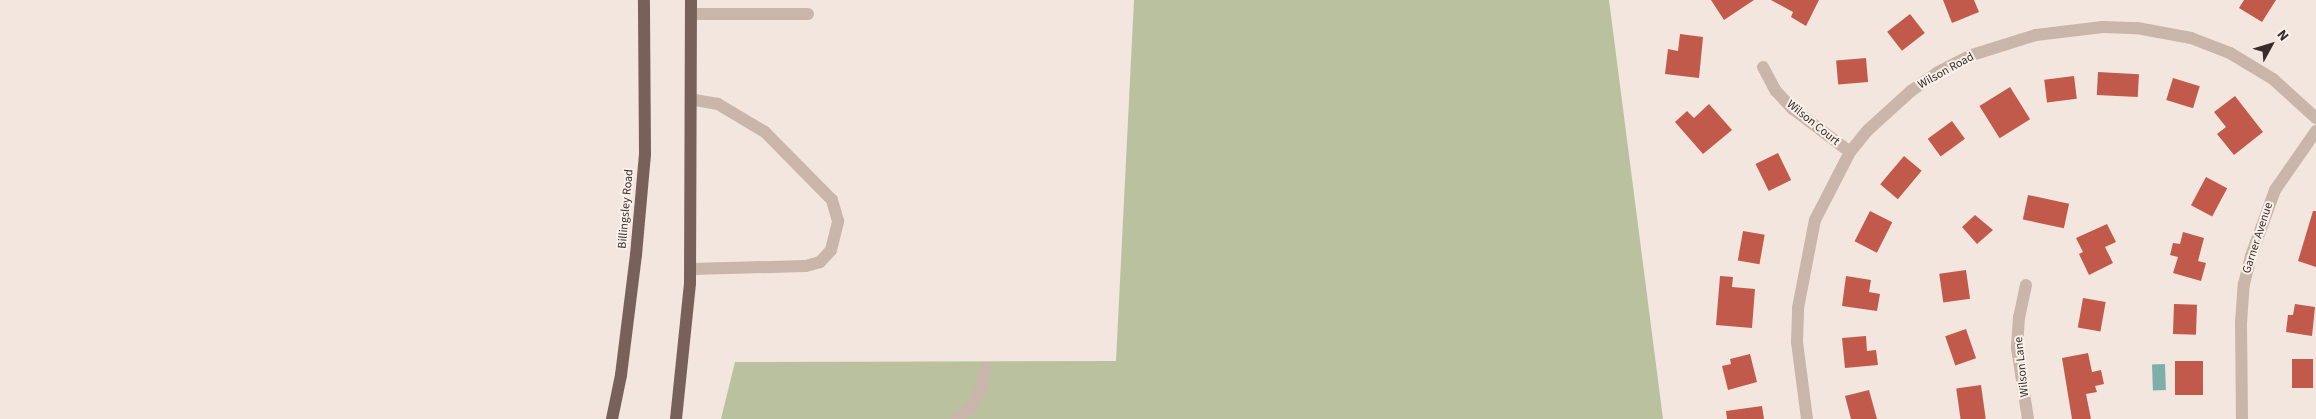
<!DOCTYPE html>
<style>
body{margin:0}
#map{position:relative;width:2316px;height:419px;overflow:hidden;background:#f2e6de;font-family:"Source Sans 3",sans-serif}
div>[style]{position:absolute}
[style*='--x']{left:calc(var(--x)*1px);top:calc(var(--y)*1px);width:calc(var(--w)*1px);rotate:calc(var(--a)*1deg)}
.green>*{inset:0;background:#b9c19e}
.water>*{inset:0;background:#7eaeaa;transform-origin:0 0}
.building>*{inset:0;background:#c25a4c;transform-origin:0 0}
.minor>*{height:12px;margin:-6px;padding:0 6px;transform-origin:6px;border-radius:6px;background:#cab5aa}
.major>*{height:12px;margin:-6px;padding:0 6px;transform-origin:6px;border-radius:6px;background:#79615b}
span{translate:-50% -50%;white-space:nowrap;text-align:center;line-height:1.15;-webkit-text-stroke:4px #f9f1ea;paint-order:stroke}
.street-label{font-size:12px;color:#372c29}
.north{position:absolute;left:2246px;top:20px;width:50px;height:50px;-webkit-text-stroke:4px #f9f1ea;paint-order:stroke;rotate:51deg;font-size:14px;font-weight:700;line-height:20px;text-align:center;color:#372c29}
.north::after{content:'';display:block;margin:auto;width:18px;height:22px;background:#372c29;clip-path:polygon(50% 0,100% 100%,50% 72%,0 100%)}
</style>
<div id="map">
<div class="green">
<div style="clip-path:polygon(1134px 0,1609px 0,1663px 419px,721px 419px,735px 362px,1116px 361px)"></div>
</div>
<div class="water">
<div style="left:2165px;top:364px;width:26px;height:13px;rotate:88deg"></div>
</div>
<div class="building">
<div style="clip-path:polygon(1711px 0,1754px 0,1724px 20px)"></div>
<div style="clip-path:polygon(1771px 0,1819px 0,1806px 26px,1791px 17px,1793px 12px)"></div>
<div style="clip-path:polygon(1943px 0,1974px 0,1979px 12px,1952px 23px)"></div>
<div style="clip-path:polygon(2244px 0,2276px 0,2262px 22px,2239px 8px)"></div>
<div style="left:1910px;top:14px;width:24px;height:29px;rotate:52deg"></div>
<div style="clip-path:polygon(1680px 34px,1703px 37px,1699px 78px,1665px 74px,1668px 49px,1678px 51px)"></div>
<div style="left:1866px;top:58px;width:24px;height:30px;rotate:85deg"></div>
<div style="left:2098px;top:72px;width:41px;height:23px;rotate:3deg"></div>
<div style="left:2074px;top:76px;width:23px;height:30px;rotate:83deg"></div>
<div style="left:2173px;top:78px;width:28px;height:23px;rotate:17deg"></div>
<div style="left:2010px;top:87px;width:38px;height:36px;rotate:58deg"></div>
<div style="clip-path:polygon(2235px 96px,2263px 132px,2234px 155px,2217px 134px,2226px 127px,2214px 112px)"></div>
<div style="clip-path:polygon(1709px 104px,1732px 130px,1703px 154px,1675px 122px,1687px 111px,1694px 118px)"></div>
<div style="left:1952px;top:121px;width:22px;height:30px;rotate:54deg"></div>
<div style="left:1778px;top:153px;width:30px;height:25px;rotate:64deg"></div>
<div style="left:1904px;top:156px;width:23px;height:37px;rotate:40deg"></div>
<div style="left:2206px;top:177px;width:24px;height:32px;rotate:28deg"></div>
<div style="left:2028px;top:195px;width:42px;height:25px;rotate:12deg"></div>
<div style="left:1870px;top:211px;width:25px;height:34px;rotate:27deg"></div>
<div style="clip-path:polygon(2313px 211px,2316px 211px,2316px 267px,2298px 261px)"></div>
<div style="clip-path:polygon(1975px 215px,1993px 230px,1977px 244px,1962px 227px)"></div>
<div style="clip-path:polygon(2107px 224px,2116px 242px,2105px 247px,2113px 263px,2089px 275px,2079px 254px,2083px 252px,2076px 238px)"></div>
<div style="left:1743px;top:231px;width:22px;height:30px;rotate:10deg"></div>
<div style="clip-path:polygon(2183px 232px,2204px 238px,2198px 261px,2206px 263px,2201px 281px,2173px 273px,2178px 257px,2170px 255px,2173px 243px,2180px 244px)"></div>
<div style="left:1966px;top:270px;width:29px;height:27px;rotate:82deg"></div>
<div style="clip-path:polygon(1720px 276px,1733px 277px,1732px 287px,1755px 289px,1752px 328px,1716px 325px)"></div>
<div style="clip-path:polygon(1846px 276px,1871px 280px,1869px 292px,1880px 294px,1877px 311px,1842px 306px)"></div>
<div style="left:2083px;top:298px;width:23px;height:30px;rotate:10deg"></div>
<div style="left:2174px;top:304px;width:23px;height:30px;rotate:2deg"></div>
<div style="clip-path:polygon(2295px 304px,2315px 307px,2312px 336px,2286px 332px,2288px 315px,2293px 315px)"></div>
<div style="left:1966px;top:329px;width:31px;height:22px;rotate:71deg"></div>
<div style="clip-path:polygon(1866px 336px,1867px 351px,1876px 350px,1878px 365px,1845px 368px,1842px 338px)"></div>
<div style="clip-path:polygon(2088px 353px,2092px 372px,2101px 370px,2104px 384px,2095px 386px,2097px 392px,2086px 394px,2091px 419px,2072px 419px,2062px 358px)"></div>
<div style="clip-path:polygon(1750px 354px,1757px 382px,1728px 390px,1722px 366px,1731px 364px,1730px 359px)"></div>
<div style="left:2292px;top:359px;width:21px;height:29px"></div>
<div style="left:2175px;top:361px;width:28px;height:34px"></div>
<div style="left:1981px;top:385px;width:34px;height:25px;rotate:82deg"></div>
<div style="clip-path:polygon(1869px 390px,1877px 419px,1851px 419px,1845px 396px)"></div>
<div style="clip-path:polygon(1762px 406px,1764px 419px,1727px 419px,1726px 411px)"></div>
</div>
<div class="minor">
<div style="--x:691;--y:14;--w:117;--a:0"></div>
<div style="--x:1763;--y:67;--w:27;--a:62"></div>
<div style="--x:1776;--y:91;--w:25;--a:47"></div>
<div style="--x:1793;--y:109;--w:71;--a:37"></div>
<div style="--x:691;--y:269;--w:115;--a:-1.5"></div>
<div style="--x:806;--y:266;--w:15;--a:-16"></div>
<div style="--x:820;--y:262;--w:16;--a:-47"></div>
<div style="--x:831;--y:250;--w:30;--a:-76"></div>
<div style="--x:838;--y:221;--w:22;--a:-106"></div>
<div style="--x:832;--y:200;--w:95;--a:-134.6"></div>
<div style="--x:765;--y:132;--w:55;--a:-149.2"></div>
<div style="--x:718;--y:104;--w:27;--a:-170"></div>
<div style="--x:2026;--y:285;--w:33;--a:102"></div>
<div style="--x:2019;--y:317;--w:31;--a:94"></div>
<div style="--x:2017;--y:348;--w:72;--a:81.2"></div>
<div style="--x:957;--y:419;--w:19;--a:-43"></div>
<div style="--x:971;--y:406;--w:17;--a:-59"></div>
<div style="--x:980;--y:391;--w:23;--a:-77"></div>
<div style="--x:1807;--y:419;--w:78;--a:-97.4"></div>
<div style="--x:1797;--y:342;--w:34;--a:-88"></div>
<div style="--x:1798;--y:308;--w:90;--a:-79.1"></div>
<div style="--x:1815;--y:220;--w:76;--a:-62.8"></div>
<div style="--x:1850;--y:152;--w:28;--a:-51"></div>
<div style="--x:1868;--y:130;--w:58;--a:-42.2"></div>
<div style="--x:1911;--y:91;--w:33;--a:-35"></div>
<div style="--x:1938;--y:72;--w:38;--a:-27"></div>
<div style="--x:1972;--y:55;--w:67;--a:-17.4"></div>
<div style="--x:2036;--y:35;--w:67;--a:-6.8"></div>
<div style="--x:2103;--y:27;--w:34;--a:2"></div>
<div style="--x:2137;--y:28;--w:55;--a:10.5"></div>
<div style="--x:2191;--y:38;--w:42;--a:21"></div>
<div style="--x:2230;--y:53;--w:50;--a:31.2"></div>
<div style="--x:2273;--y:79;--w:58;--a:42.2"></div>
<div style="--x:2242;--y:419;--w:96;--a:-90.6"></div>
<div style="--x:2241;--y:323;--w:39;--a:-86"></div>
<div style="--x:2244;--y:284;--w:29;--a:-76"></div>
<div style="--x:2251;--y:256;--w:70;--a:-70"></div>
<div style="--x:2275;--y:190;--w:72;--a:-55.2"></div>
</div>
<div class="major">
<div style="--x:612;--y:419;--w:45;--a:-78.4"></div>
<div style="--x:621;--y:375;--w:121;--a:-82.9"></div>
<div style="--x:636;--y:255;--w:101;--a:-84.9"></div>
<div style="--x:645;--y:154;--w:154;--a:-90.4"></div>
<div style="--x:676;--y:419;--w:137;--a:-84.1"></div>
<div style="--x:690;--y:283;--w:283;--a:-89.8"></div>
</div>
<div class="street-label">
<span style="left:1946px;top:71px;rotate:-29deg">Wilson Road</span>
<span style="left:1813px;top:123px;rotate:39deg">Wilson Court</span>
<span style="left:626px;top:209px;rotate:-85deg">Billingsley Road</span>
<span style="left:2258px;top:238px;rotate:-72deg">Garner Avenue</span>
<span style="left:2022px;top:367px;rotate:-96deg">Wilson Lane</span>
</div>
<div class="north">N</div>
</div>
